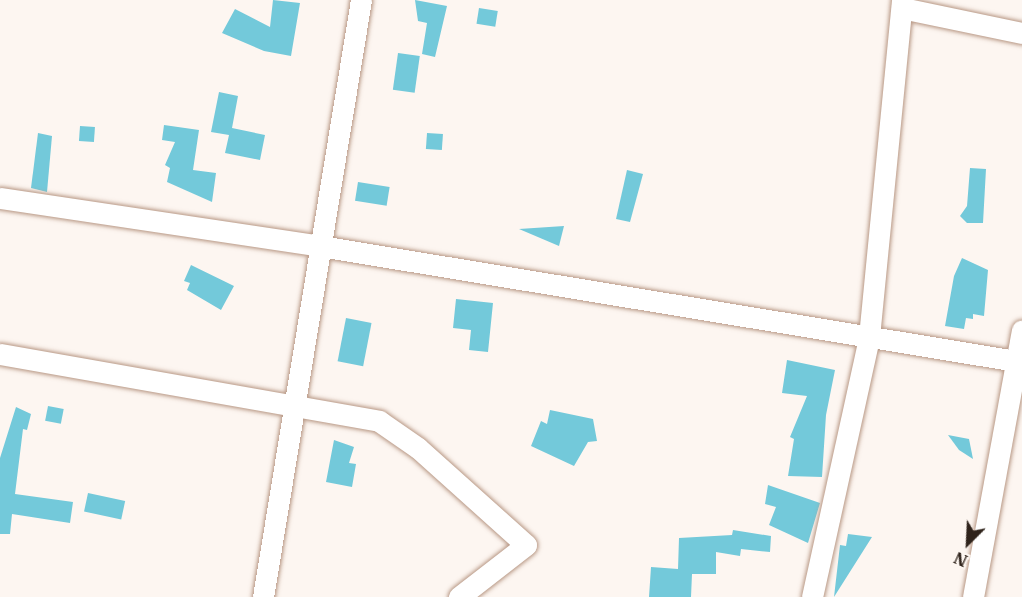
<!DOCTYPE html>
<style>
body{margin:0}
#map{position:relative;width:1022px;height:597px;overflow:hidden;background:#fdf6f1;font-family:"IBM Plex Serif",serif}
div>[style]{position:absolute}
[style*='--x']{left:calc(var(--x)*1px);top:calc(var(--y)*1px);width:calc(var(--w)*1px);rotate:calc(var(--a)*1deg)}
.building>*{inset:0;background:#73c9da;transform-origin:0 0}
.roads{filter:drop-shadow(0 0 2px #b89885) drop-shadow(0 0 2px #b89885)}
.minor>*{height:21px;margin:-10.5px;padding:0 10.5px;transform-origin:10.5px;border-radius:10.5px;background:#fff}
span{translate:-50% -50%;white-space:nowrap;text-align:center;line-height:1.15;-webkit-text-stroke:6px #fdf6f1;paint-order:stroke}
.north{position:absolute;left:938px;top:513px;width:60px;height:60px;-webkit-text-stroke:4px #fdf6f1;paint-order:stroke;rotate:204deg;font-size:16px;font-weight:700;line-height:24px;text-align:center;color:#2f231b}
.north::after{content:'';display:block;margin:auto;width:21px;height:27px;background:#2f231b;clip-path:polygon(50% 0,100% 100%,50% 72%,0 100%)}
</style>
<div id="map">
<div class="building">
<div style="clip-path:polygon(273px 0,300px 3px,291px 56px,264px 51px,222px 33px,235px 9px,270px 27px)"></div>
<div style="clip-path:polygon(415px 0,447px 6px,435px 57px,422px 54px,427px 23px,418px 21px)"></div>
<div style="left:479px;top:8px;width:19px;height:16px;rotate:9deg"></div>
<div style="left:398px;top:53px;width:22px;height:37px;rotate:8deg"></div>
<div style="clip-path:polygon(219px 92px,238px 96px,232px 128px,265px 135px,260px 160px,225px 153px,229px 135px,211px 132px)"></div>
<div style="clip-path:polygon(164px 125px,199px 130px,193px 170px,216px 173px,212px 202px,167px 182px,170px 168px,165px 165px,175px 142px,162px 140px)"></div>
<div style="left:80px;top:126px;width:15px;height:15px;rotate:4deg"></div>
<div style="clip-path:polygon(38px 133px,52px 136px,47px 192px,31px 188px)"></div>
<div style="left:427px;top:133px;width:16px;height:16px;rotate:4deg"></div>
<div style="clip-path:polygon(970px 168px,986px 169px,983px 223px,967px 223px,960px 216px,967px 206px)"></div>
<div style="clip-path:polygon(627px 170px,643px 174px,630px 222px,616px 219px)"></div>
<div style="left:358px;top:182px;width:32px;height:19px;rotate:9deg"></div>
<div style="clip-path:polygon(564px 226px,559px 246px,519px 229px)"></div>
<div style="clip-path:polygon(962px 258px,988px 270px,984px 316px,973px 314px,973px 319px,966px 318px,964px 329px,945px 326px,954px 276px)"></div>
<div style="clip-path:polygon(191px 265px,234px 286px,221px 310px,187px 290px,190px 283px,184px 281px)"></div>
<div style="clip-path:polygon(456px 299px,493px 303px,488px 352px,469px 350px,471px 330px,453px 328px)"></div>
<div style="left:346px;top:318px;width:26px;height:44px;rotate:11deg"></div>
<div style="clip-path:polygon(787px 360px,835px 370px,826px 415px,822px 477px,788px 476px,794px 439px,790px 437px,807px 396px,782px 393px)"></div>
<div style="left:48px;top:406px;width:16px;height:15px;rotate:11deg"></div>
<div style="clip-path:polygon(16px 407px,31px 414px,27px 430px,23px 429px,15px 494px,73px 502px,70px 523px,12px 514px,10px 534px,0 534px,0 458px)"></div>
<div style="clip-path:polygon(550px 410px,593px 419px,597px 441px,588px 442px,574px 466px,531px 446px,541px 421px,547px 424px)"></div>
<div style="clip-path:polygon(948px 435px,969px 439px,973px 459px,959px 450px)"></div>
<div style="clip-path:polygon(334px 440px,354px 447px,349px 463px,356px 464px,352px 487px,326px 482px)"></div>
<div style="clip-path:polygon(768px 485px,820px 503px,808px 543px,769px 525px,776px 507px,765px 504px)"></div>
<div style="left:88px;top:493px;width:38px;height:19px;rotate:12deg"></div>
<div style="clip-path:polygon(733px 530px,771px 536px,770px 552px,741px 549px,740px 556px,716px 552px,716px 574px,692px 574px,691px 597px,649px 597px,651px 567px,678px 569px,679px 538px,732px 535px)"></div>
<div style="clip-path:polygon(848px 534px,872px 537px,834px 597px,840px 545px,846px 546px)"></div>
</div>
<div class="roads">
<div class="minor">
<div style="--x:902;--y:8;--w:123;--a:11.8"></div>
<div style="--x:0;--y:198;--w:324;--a:8.5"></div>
<div style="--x:320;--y:246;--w:712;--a:9.38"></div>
<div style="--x:0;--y:354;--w:385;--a:10"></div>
<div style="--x:379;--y:421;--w:47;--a:34.7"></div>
<div style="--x:418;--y:448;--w:145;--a:41.9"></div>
<div style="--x:526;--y:545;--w:85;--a:142.2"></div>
<div style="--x:263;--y:597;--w:605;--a:-80.68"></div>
<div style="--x:812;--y:597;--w:266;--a:-77.6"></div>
<div style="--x:869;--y:337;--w:339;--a:-84.4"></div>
<div style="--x:973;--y:597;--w:271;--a:-79.6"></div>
</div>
</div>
<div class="north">N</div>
</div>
